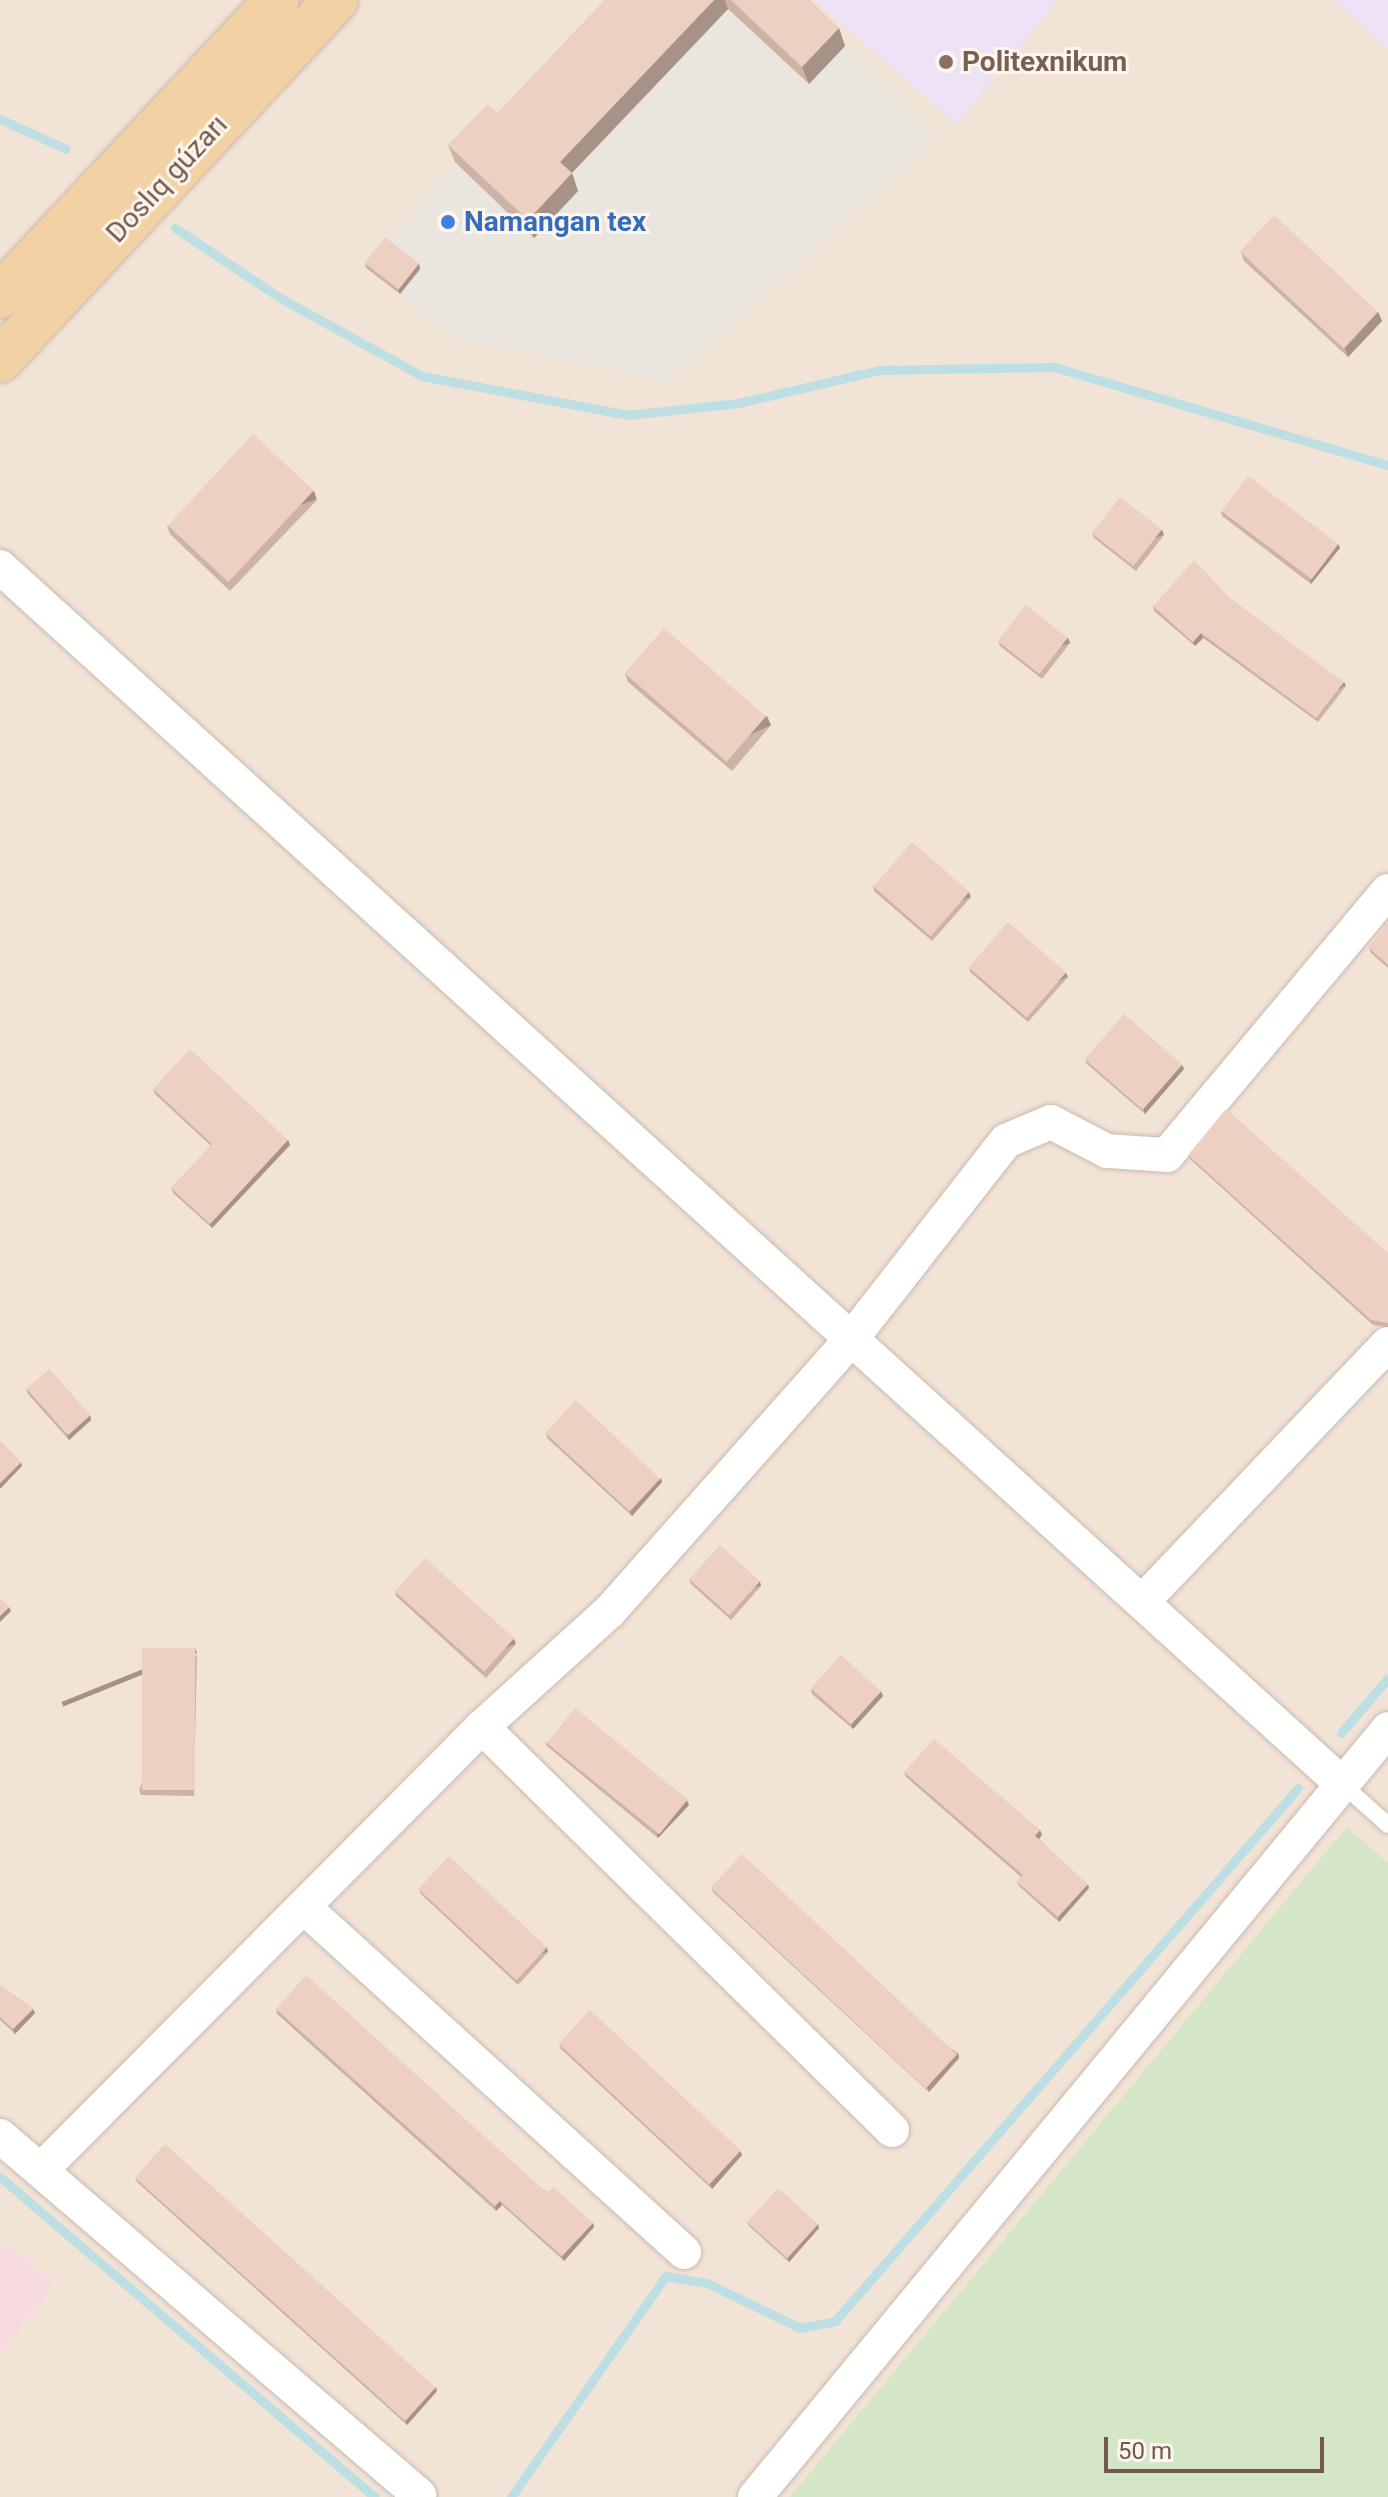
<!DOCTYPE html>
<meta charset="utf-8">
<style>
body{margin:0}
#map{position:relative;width:1388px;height:2497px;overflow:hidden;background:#faf1e7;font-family:Roboto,sans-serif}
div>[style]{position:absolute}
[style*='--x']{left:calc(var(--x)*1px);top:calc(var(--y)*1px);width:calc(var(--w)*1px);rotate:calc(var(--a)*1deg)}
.residential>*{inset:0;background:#f1e3d6;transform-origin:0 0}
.industrial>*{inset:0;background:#ebe5e0}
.education>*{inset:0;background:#eee3f6}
.medical>*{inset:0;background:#f7dbe0}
.green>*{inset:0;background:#d5e6c6}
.stream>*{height:9px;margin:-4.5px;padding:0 4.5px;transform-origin:4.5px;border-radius:4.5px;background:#bddee2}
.roads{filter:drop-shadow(0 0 2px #cbb9ae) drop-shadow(0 0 2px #cbb9ae)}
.lane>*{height:16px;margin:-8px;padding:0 8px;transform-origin:8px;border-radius:8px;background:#fff}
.street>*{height:34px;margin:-17px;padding:0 17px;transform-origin:17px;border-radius:17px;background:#fff}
.primary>*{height:44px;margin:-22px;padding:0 22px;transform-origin:22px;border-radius:22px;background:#f2d2a5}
.wall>*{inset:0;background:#ccb3a6}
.shaded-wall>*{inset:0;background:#a69287;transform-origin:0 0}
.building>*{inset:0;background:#edd0c1;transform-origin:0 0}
.dots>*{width:22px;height:22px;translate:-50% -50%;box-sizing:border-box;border:4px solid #fdf6ec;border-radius:50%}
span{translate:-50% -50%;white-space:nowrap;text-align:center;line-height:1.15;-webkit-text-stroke:6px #fdf6ec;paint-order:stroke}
.education-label{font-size:28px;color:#785e54;font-weight:700}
.left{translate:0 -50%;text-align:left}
.street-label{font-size:28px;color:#71584e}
.shop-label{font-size:28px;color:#366cbe;font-weight:700}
.scale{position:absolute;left:1104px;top:2437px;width:220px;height:36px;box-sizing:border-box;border:4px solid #71584e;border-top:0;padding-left:10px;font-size:24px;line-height:28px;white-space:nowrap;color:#71584e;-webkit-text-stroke:6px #fdf6ec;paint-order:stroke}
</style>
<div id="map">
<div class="residential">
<div style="left:0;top:0;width:1388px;height:2497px"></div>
</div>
<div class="industrial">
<div style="clip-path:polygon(728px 9px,808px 84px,845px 46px,937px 139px,669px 382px,454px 338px,366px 268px,455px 162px,534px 237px,566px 179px)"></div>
</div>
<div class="education">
<div style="clip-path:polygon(814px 0,1057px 0,957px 124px)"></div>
<div style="clip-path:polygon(1334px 0,1388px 0,1388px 49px)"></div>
</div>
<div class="medical">
<div style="clip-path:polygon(0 2239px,53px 2284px,0 2355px)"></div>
</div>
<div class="green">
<div style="clip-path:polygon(1347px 1827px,1388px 1863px,1388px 2497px,790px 2497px)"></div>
</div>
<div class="stream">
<div style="--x:0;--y:119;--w:72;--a:24.4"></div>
<div style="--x:175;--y:228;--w:128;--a:33.6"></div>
<div style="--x:282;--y:299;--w:160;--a:28.8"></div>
<div style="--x:422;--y:376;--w:210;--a:10.7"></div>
<div style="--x:628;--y:415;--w:111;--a:-6.2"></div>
<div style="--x:738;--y:403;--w:146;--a:-13.1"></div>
<div style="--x:880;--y:370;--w:174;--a:-1"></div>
<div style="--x:1054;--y:367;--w:348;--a:16.4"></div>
<div style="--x:1341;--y:1733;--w:72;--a:-49.5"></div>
<div style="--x:0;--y:2177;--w:493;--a:40.5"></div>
<div style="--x:511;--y:2497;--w:270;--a:-55"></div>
<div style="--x:666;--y:2276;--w:42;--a:9.7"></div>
<div style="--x:707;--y:2283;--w:103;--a:25.8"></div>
<div style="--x:800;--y:2328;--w:36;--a:-11"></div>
<div style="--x:835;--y:2321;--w:706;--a:-49.02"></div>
</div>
<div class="roads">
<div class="lane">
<div style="--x:1341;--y:1783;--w:63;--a:41.8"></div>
</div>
<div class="street">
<div style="--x:0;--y:567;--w:1809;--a:42.2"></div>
<div style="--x:1145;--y:1599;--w:352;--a:-46.4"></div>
<div style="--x:482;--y:1727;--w:575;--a:44.51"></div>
<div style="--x:307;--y:1910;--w:509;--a:42.21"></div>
<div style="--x:0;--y:2136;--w:552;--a:40.59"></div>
<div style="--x:41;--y:2170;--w:625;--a:-45.13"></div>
<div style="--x:482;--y:1727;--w:171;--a:-42.2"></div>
<div style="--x:609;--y:1612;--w:366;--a:-48.4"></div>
<div style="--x:852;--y:1338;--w:250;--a:-52"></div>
<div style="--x:1006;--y:1141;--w:49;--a:-22.9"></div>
<div style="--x:1051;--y:1122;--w:63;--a:27.4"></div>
<div style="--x:1107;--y:1151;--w:60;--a:3.8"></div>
<div style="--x:1167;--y:1155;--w:344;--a:-50.1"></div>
<div style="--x:755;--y:2497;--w:995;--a:-50.5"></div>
</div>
<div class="primary">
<div style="--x:0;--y:296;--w:405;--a:-46.9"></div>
<div style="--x:0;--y:360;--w:492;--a:-47"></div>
</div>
</div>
<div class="wall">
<div style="clip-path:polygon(605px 0,809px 0,839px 28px,845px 46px,809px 84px,728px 9px,572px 173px,578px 191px,534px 238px,455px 162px,448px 145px,498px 113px)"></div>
<div style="clip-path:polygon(1241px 252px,1378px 312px,1382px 321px,1348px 357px,1244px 261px)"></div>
<div style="clip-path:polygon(365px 263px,419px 264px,420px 269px,400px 294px,366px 268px)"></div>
<div style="clip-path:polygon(317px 500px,230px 591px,170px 534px,167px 525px)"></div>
<div style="clip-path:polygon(1221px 511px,1338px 544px,1340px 548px,1311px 584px,1222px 516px)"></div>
<div style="clip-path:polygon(1162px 530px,1164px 535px,1136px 571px,1094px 538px,1092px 533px)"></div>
<div style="clip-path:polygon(1231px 599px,1346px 686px,1318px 722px,1203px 638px,1195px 646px,1154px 611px,1153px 606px)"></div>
<div style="clip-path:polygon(1068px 638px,1070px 643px,1042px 679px,1000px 646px,998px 641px)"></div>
<div style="clip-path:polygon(625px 673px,771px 725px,732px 771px,628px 682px)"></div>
<div style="clip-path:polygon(873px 886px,971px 897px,932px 941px,874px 891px)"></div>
<div style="clip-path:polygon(1388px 923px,1388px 968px,1371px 953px,1369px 948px)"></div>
<div style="clip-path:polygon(969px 967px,1066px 973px,1068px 977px,1028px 1022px,970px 972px)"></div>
<div style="clip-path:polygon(1085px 1059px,1182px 1065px,1184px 1069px,1145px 1114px,1087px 1064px)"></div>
<div style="clip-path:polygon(153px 1089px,288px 1140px,290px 1145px,212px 1228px,173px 1193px,171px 1188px,211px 1146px,155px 1094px)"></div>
<div style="clip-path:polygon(1188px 1155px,1388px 1253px,1388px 1327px,1373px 1325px,1190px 1159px)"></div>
<div style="clip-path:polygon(26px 1389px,90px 1415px,91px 1420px,69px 1440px,28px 1394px)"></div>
<div style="clip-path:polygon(546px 1434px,662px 1482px,632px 1516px,547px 1438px)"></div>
<div style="clip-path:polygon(689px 1579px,761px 1586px,731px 1620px,691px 1584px)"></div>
<div style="clip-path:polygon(395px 1592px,516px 1644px,486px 1678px,396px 1596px)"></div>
<div style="clip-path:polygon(197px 1653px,194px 1796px,141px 1795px,139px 1790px)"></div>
<div style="clip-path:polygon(811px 1689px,883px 1696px,853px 1729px,812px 1694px)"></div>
<div style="clip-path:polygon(545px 1742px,689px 1805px,658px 1838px,547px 1746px)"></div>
<div style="clip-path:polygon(904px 1772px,1040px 1830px,1042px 1835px,1039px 1839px,1089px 1888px,1059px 1922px,1019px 1886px,1017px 1882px,1021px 1877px,906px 1777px)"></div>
<div style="clip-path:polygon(711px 1888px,958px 2053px,959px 2058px,929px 2092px,713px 1892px)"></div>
<div style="clip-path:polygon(419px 1890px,548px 1952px,518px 1985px,421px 1894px)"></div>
<div style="clip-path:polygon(0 1985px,33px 2009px,35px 2013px,15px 2034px,0 2020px)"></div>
<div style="clip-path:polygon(276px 2009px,593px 2223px,594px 2227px,564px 2261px,502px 2205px,496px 2211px,277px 2014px)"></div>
<div style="clip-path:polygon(559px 2044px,740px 2151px,742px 2155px,712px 2189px,561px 2049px)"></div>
<div style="clip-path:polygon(135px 2178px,437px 2391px,407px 2425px,137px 2182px)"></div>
<div style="clip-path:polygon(747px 2222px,818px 2224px,819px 2228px,789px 2262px,749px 2226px)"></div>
</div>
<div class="shaded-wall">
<div style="clip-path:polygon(714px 0,725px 0,728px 9px,566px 179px,560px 162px)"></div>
<div style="clip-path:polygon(839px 28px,845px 46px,809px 84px,802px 67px)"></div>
<div style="clip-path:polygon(572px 173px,578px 191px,534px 238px,528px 220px)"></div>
<div style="clip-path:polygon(419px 264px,420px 269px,400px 294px,398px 290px)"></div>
<div style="clip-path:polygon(1378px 312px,1382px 321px,1348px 357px,1345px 348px)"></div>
<div style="left:314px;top:491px;width:9px;height:126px;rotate:72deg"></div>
<div style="left:1162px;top:530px;width:5px;height:46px;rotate:68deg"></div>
<div style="clip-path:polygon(1338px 544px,1340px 548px,1311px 584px,1310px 580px)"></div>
<div style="clip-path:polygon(1201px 633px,1203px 638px,1195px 646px,1193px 642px)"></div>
<div style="left:1068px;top:638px;width:5px;height:46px;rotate:68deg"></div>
<div style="left:1344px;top:682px;width:4px;height:46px;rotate:63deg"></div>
<div style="left:767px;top:716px;width:10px;height:60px;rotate:66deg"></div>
<div style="left:969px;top:892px;width:5px;height:59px;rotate:68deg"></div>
<div style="left:1066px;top:973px;width:4px;height:59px;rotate:63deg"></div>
<div style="clip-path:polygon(1182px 1065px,1184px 1069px,1145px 1114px,1143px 1109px)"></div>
<div style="clip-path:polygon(288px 1140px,290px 1145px,212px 1228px,210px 1224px)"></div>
<div style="clip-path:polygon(90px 1415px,91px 1420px,69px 1440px,67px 1435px)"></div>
<div style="clip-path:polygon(21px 1462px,22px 1466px,0 1489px,0 1483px)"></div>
<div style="clip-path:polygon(661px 1478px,662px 1482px,632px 1516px,630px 1512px)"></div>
<div style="left:760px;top:1581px;width:5px;height:45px;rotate:79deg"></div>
<div style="clip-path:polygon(9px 1607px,11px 1611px,0 1622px,0 1616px)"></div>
<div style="left:514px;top:1639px;width:5px;height:45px;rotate:68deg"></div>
<div style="left:195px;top:1648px;width:5px;height:144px;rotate:68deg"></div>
<div style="clip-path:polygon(881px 1691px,883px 1696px,853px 1729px,851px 1725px)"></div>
<div style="clip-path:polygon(687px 1800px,689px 1805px,658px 1838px,657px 1834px)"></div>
<div style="clip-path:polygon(1040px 1830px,1042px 1835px,1037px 1841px,1035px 1836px)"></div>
<div style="clip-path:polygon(1088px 1884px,1089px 1888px,1059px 1922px,1058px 1917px)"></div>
<div style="left:547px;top:1947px;width:5px;height:46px;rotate:79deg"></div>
<div style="clip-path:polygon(33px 2009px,35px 2013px,15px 2034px,13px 2029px)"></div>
<div style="clip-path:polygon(958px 2053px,959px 2058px,929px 2092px,927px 2087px)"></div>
<div style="clip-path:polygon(740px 2151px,742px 2155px,712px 2189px,710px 2184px)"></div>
<div style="clip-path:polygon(500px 2201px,502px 2205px,496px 2211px,495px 2206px)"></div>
<div style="clip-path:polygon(593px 2223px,594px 2227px,564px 2261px,562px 2256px)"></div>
<div style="clip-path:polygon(818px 2224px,819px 2228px,789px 2262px,787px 2257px)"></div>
<div style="clip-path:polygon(436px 2387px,437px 2391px,407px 2425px,405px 2420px)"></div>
</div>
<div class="building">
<div style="clip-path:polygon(605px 0,714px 0,560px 162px,572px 173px,528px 220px,448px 145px,488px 104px,498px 113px)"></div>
<div style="clip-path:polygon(731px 0,809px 0,839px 28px,802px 67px)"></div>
<div style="left:1274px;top:215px;width:142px;height:50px;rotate:43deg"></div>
<div style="left:385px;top:237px;width:43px;height:33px;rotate:38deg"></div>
<div style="left:253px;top:434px;width:83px;height:125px;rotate:43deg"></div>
<div style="left:1248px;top:476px;width:113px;height:44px;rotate:37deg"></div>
<div style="left:1120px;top:497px;width:53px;height:46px;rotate:38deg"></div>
<div style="clip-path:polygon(1194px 560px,1231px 599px,1344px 682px,1316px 718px,1201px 633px,1193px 642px,1153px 606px)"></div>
<div style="left:1026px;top:605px;width:53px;height:46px;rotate:38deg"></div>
<div style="left:664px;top:628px;width:135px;height:60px;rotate:41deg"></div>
<div style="left:912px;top:842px;width:76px;height:59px;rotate:41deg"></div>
<div style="left:1008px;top:922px;width:77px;height:60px;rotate:41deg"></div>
<div style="clip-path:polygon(1388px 923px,1388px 965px,1369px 948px)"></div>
<div style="left:1124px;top:1014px;width:77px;height:60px;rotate:41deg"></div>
<div style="clip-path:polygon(190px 1049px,288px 1140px,210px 1224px,171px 1188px,212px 1144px,153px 1089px)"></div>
<div style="clip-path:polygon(1226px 1109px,1388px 1253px,1388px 1323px,1371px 1320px,1188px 1155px)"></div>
<div style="left:49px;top:1369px;width:62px;height:30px;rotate:48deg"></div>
<div style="left:576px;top:1400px;width:115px;height:45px;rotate:43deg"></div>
<div style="clip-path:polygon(0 1441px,21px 1462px,0 1483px)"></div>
<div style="left:720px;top:1545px;width:54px;height:46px;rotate:42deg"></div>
<div style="left:425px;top:1558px;width:120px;height:45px;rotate:42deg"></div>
<div style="clip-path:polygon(0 1598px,9px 1607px,0 1616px)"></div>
<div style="left:142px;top:1648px;width:53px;height:142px"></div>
<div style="left:841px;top:1655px;width:54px;height:45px;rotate:42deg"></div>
<div style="left:575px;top:1708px;width:145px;height:45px;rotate:39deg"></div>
<div style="clip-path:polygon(934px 1739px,1040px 1830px,1035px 1836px,1088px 1884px,1058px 1917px,1017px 1882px,1023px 1875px,904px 1772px)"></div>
<div style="left:742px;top:1854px;width:294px;height:46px;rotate:43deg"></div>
<div style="left:449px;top:1856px;width:134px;height:45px;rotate:43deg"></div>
<div style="clip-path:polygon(306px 1975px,547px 2193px,553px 2187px,593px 2223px,562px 2256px,500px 2201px,495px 2206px,276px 2009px)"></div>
<div style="clip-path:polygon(0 1985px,33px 2009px,13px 2029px,0 2017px)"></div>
<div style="left:590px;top:2010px;width:206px;height:46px;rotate:43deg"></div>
<div style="left:165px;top:2144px;width:364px;height:45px;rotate:42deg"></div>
<div style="left:778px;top:2188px;width:54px;height:46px;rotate:42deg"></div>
</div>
<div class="dots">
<div style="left:946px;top:62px;background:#8d6e63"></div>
<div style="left:448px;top:222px;background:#3f7fe0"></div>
</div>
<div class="education-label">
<span class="left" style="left:962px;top:62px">Politexnikum</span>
</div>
<div class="street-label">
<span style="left:167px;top:179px;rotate:-47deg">Doslıq gúzarı</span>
</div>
<div class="shop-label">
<span class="left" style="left:464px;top:222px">Namangan tex</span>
</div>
<div class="scale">50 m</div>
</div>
